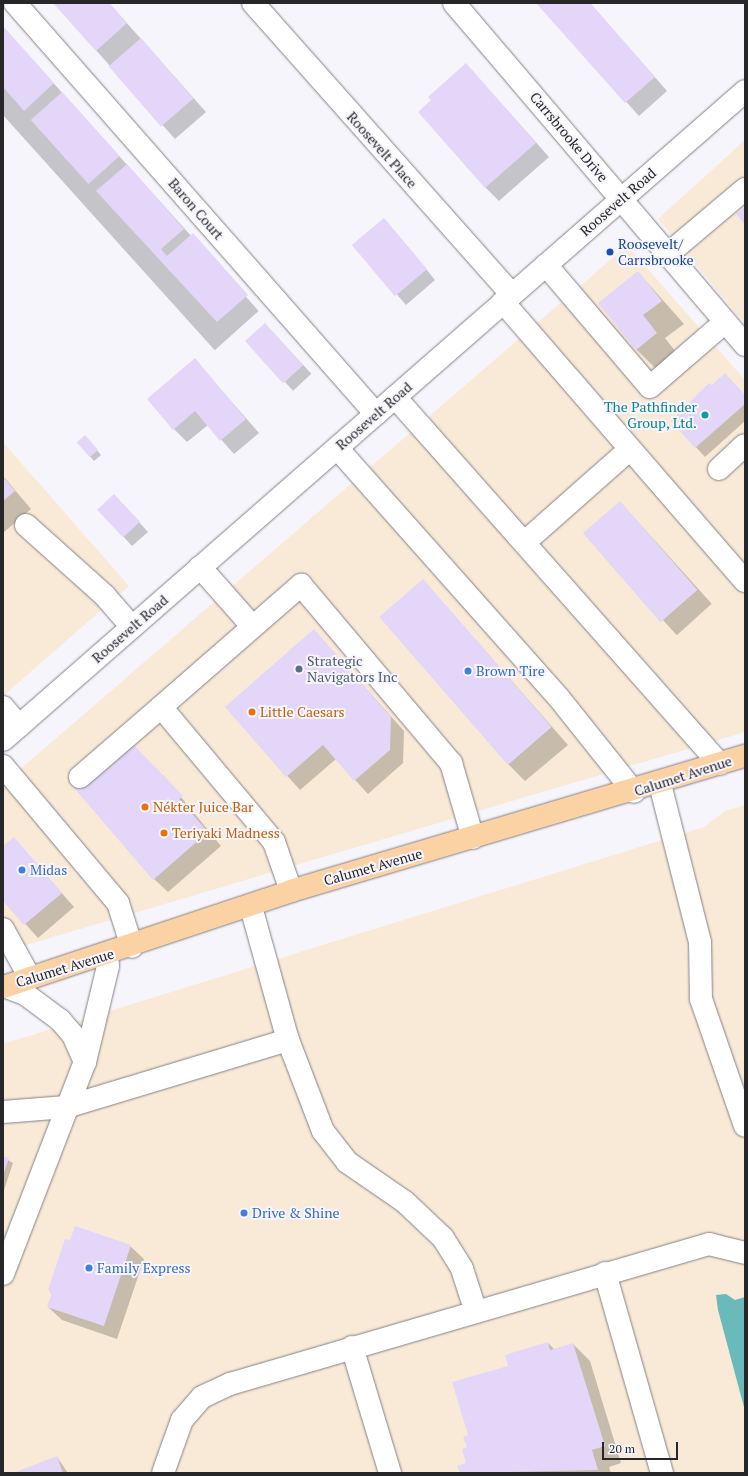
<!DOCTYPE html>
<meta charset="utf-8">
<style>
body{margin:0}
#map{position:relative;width:748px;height:1476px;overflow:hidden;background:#f7f5fc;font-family:"PT Serif",serif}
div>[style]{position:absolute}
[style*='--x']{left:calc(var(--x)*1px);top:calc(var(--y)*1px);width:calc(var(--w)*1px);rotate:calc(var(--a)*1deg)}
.commercial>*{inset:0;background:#f9ead7}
.water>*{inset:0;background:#6bbabb}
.shadow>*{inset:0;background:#0003;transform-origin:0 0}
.building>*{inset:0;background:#e3d6f8;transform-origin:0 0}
.roads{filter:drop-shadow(0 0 1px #848187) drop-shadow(0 0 1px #848187)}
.minor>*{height:22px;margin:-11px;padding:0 11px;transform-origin:11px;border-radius:11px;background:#fff}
.major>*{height:22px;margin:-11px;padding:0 11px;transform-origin:11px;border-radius:11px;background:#fbd2a3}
.dots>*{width:11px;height:11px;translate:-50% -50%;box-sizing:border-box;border:2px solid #f7f5fc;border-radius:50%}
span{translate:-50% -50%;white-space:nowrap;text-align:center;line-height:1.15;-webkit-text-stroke:4px #f7f5fc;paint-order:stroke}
.street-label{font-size:14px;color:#272628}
.transit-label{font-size:14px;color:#164399}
.left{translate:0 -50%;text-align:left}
.culture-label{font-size:14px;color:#0d838f}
.right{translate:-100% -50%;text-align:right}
.service-label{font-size:14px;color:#4e5e75}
.shop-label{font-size:14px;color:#366cbe}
.food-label{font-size:14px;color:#c56008}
.frame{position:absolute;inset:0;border:4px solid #272628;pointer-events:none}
.scale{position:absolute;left:602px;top:1442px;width:76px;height:18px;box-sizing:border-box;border:2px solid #272628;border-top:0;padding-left:5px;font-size:12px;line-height:14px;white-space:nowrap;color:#272628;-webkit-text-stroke:3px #f7f5fc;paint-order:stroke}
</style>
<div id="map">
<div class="commercial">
<div style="clip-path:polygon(745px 140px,745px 324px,658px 219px)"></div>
<div style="clip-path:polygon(623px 249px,630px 249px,647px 268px,745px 380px,745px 732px,3px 952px,3px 784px)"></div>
<div style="clip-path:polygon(3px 442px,129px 586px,3px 696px)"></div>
<div style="clip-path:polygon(745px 805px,745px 1473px,3px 1473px,3px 1044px,704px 827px,725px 811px)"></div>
</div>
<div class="water">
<div style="clip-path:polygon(726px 1294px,735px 1300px,745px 1297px,745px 1411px,718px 1310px,716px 1295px)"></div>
</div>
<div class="shadow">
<div style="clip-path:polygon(54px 3px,109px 3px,206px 112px,175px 139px)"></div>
<div style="clip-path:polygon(537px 3px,590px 3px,667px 91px,639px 116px)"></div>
<div style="left:3px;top:27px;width:382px;height:59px;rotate:48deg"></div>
<div style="clip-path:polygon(466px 64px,549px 157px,499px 201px,485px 187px,432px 100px)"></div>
<div style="clip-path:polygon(393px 229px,435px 280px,406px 305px,354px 245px)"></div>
<div style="clip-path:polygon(638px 272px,684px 324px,665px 338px,679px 356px,659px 372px,636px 349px)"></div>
<div style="left:265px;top:324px;width:68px;height:25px;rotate:47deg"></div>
<div style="clip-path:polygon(195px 360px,259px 433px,234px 454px,208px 425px,187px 442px,174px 429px)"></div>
<div style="clip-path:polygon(712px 387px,745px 396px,745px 421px,705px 457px,672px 421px)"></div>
<div style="clip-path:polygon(89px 441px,101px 455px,94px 461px,78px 443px)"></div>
<div style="clip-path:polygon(3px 476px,31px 509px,3px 533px)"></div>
<div style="left:620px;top:502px;width:137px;height:47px;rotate:48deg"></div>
<div style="clip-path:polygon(123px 504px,148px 532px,132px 546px,98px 509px)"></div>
<div style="clip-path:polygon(423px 580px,568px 745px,525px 781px,508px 764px)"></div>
<div style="clip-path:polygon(314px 630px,404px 731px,403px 763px,368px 794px,336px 759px,300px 790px,226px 707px)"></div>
<div style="clip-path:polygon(163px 775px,221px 846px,168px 892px,154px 879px)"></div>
<div style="clip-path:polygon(14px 839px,74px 907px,38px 938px,3px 899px,3px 848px)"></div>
<div style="clip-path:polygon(3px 1157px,13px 1163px,3px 1193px)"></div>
<div style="clip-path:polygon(130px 1246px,144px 1259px,117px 1339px,62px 1320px,48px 1307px,52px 1294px,49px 1290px)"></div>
<div style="clip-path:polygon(548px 1343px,555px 1350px,573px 1344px,590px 1361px,621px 1463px,609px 1467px,611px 1473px,461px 1473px,458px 1466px,467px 1464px,469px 1436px,509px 1366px)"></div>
<div style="clip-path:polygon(57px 1457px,68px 1473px,16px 1473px)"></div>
</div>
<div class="building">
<div style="clip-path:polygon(53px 3px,109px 3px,127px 23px,96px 51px)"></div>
<div style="clip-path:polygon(536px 3px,590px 3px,655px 77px,625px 103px)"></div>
<div style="clip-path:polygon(3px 26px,54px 83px,24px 111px,3px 87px)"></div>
<div style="left:141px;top:38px;width:80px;height:43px;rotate:49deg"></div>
<div style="clip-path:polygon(466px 63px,536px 143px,485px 188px,418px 112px,431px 100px,428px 97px)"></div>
<div style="left:62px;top:92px;width:86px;height:42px;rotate:48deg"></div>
<div style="clip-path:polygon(127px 164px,184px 229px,161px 249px,167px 256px,193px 233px,248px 295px,217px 322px,96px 191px)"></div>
<div style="clip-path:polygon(745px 207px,745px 225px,736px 214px)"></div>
<div style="left:384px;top:218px;width:67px;height:42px;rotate:50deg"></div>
<div style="clip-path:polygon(638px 271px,662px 301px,643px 315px,657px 333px,636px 350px,598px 303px)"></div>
<div style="left:265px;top:323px;width:57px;height:27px;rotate:48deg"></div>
<div style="clip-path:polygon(195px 358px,246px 419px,220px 441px,195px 411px,173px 430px,147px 399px)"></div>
<div style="clip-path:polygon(725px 373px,745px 395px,745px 404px,695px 448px,671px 421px,709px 383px,712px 385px)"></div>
<div style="left:85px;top:435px;width:20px;height:11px;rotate:49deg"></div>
<div style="clip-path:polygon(3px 477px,15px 491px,3px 501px)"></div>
<div style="left:114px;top:494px;width:38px;height:23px;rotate:47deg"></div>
<div style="left:620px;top:501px;width:118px;height:49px;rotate:49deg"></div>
<div style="left:423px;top:579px;width:196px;height:58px;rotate:49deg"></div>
<div style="clip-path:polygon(314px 629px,391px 717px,390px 750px,354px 781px,323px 745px,286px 777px,225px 707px)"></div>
<div style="clip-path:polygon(130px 741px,183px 796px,179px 799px,208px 832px,153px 880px,75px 789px)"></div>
<div style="clip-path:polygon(14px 837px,62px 893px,24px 925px,3px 901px,3px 846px)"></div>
<div style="clip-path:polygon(3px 1156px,9px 1158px,3px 1175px)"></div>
<div style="clip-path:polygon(75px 1226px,131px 1245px,104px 1326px,47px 1307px,52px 1293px,48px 1290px,65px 1239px,70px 1240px)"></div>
<div style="clip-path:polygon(548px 1342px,550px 1350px,573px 1343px,605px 1446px,592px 1450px,598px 1470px,460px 1473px,457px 1466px,466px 1463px,462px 1449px,467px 1447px,463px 1437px,468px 1435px,452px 1382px,508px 1366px,505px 1355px)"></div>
<div style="clip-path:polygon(57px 1456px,63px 1473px,13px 1473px)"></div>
</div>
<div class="roads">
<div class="minor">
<div style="--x:15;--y:3;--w:547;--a:48.71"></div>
<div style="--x:253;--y:3;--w:390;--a:48.4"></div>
<div style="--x:454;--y:3;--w:449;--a:49.6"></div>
<div style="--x:668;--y:254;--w:101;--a:-40.2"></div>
<div style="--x:546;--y:265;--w:160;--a:49.6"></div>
<div style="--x:650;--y:387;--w:99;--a:-40.9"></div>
<div style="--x:503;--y:302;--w:369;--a:49.1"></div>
<div style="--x:395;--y:397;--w:490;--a:48.5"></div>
<div style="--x:337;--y:448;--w:334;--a:48.4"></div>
<div style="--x:559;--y:698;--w:120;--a:51.4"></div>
<div style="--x:719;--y:469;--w:35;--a:-43"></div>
<div style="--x:26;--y:525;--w:106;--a:41.9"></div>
<div style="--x:105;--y:596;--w:41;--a:48.9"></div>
<div style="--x:525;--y:542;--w:140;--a:-41.5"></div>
<div style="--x:200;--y:567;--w:79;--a:48.6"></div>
<div style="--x:3;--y:707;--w:25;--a:50"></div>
<div style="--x:3;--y:740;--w:986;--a:-41.17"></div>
<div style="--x:3;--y:766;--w:179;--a:50"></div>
<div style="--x:118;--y:903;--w:46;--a:72.3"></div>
<div style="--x:80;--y:777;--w:107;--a:-40.8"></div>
<div style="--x:660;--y:784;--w:163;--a:75.8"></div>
<div style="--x:700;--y:942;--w:57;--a:89"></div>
<div style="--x:701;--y:999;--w:134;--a:70.9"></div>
<div style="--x:291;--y:891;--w:52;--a:-109.1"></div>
<div style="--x:274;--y:842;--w:176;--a:-129.9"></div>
<div style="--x:161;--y:707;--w:186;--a:-41.1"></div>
<div style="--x:301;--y:585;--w:233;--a:49.9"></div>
<div style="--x:451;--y:763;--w:78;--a:73.7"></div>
<div style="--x:251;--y:907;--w:138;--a:74.5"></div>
<div style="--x:288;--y:1040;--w:97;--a:69"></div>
<div style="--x:323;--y:1131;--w:39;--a:52"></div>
<div style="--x:347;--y:1162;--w:70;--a:34.6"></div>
<div style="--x:405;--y:1202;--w:52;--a:43.5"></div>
<div style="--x:443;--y:1238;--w:36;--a:58"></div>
<div style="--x:462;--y:1269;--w:45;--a:72"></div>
<div style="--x:3;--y:929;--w:56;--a:61.1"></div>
<div style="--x:4;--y:986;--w:22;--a:21"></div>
<div style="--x:25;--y:994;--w:44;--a:36.6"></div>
<div style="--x:60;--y:1020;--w:20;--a:49"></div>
<div style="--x:73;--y:1035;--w:30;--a:66"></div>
<div style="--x:3;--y:1112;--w:63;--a:-4.5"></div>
<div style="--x:66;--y:1107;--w:232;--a:-16.8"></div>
<div style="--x:605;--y:1273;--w:208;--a:74.1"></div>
<div style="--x:3;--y:1274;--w:227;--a:-68.9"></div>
<div style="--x:85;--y:1062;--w:99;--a:-76.5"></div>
<div style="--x:108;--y:966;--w:12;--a:-95"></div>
<div style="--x:352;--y:1347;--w:132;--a:73.2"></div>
<div style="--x:163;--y:1473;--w:56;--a:-70.3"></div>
<div style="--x:182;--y:1420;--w:30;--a:-49"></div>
<div style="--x:202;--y:1397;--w:31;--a:-25"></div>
<div style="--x:230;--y:1384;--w:499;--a:-16.3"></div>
<div style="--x:709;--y:1244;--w:37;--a:14"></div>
</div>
<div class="major">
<div style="--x:3;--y:987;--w:304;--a:-18.4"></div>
<div style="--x:291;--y:891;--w:474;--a:-16.6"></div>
</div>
</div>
<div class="dots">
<div style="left:610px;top:252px;background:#1a4fb4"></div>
<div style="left:705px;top:415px;background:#0f9aa8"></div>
<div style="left:299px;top:669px;background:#5c6f8a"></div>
<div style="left:468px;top:671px;background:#3f7fe0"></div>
<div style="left:252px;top:712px;background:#e8710a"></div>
<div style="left:145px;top:807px;background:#e8710a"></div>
<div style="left:164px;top:833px;background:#e8710a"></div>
<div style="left:22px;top:870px;background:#3f7fe0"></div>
<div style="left:244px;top:1213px;background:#3f7fe0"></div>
<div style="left:89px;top:1268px;background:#3f7fe0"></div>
</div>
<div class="street-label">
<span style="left:569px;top:137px;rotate:50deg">Carrsbrooke Drive</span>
<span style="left:382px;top:150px;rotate:48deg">Roosevelt Place</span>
<span style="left:618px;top:202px;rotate:-41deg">Roosevelt Road</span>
<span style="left:196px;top:209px;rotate:49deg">Baron Court</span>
<span style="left:374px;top:416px;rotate:-41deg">Roosevelt Road</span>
<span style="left:130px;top:629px;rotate:-41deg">Roosevelt Road</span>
<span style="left:683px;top:776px;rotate:-18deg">Calumet Avenue</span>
<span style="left:373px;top:867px;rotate:-16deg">Calumet Avenue</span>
<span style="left:65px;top:968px;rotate:-17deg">Calumet Avenue</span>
</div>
<div class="transit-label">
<span class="left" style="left:618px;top:252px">Roosevelt/<br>Carrsbrooke</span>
</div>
<div class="culture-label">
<span class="right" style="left:697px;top:415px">The Pathfinder<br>Group, Ltd.</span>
</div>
<div class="service-label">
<span class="left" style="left:307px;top:669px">Strategic<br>Navigators Inc</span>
</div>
<div class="shop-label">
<span class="left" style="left:476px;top:671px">Brown Tire</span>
<span class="left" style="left:30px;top:870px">Midas</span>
<span class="left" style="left:252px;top:1213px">Drive &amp; Shine</span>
<span class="left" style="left:97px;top:1268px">Family Express</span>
</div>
<div class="food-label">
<span class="left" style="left:260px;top:712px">Little Caesars</span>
<span class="left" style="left:153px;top:807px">Nékter Juice Bar</span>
<span class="left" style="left:172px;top:833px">Teriyaki Madness</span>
</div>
<div class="frame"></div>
<div class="scale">20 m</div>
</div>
